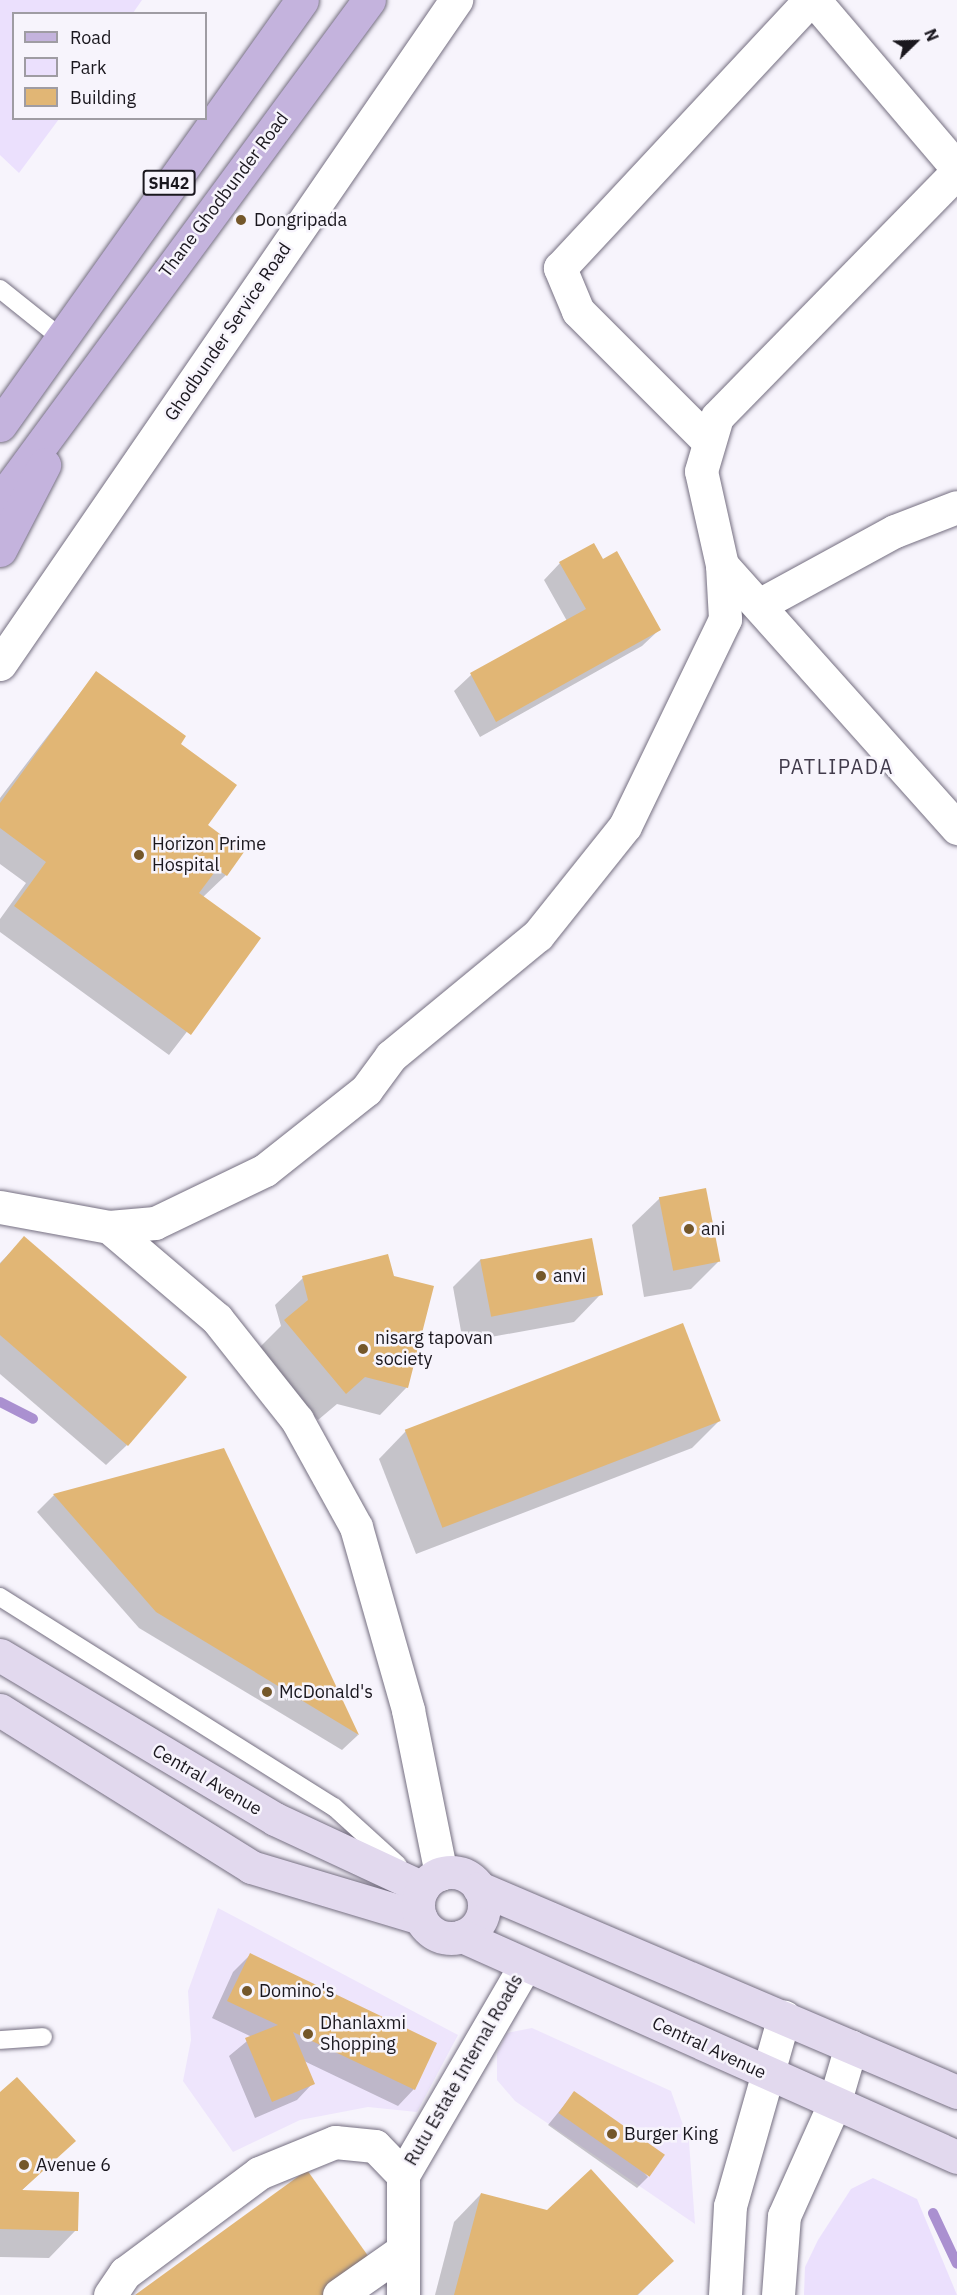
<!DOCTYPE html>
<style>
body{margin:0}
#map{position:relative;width:957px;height:2295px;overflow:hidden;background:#f7f4fc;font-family:"IBM Plex Sans",sans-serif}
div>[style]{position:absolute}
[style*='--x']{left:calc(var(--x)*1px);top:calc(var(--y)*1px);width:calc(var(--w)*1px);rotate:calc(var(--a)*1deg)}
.built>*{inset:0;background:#eee5fc}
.green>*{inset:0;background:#ebe0fd}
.shadow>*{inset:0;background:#0003}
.stream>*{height:10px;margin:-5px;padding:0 5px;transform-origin:5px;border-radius:5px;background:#aa90d0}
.building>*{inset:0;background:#e1b675;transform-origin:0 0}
.roads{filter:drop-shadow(0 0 2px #756f81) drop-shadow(0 0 2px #756f81)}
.service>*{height:18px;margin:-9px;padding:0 9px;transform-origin:9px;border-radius:9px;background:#fff}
.minor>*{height:33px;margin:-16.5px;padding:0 16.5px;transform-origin:16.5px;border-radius:16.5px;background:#fff}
.tertiary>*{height:33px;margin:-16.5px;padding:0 16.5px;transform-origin:16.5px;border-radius:16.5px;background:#fff}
.secondary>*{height:33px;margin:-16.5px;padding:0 16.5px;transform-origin:16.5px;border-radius:16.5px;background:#e2d9ee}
.secondary>.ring{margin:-16.5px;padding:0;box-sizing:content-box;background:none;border:33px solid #e2d9ee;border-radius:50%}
.primary>*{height:33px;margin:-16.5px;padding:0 16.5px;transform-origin:16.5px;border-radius:16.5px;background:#c4b3dd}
.dots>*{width:16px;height:16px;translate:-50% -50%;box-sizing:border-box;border:3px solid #f7f4fc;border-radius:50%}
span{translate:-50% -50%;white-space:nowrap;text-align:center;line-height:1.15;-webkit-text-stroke:5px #f7f4fc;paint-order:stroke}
.shield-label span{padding:2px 4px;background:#f7f4fc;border:2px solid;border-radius:4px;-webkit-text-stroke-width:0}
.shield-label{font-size:16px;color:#1a171e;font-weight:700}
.street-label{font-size:18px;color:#1a171e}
.poi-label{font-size:18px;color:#1a171e}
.left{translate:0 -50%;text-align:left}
.neighbourhood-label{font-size:20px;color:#413b4b;letter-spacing:1.5px}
.legend{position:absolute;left:12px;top:12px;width:195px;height:108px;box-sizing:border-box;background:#f7f4fc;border:2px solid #9f9ca3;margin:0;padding:8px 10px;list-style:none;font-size:18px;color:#1a171e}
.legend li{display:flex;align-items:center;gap:12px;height:30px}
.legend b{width:30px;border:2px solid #9f9ca3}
.north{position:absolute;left:885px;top:12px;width:60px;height:60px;-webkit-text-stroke:4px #f7f4fc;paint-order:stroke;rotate:67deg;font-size:16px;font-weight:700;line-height:24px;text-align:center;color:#1a171e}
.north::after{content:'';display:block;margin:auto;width:21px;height:27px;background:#1a171e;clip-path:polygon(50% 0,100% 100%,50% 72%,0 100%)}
</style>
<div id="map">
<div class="built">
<div style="clip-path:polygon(218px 1908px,458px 2035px,417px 2112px,368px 2107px,300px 2120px,233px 2152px,183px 2081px,191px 2040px,188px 1991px)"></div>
<div style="clip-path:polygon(532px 2028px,671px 2091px,689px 2142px,695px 2224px,515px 2101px,497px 2080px,497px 2053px,507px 2033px)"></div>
</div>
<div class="green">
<div style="clip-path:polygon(0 0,142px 0,133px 13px,14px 14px,14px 118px,59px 119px,19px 173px,0 155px)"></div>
<div style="clip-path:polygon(873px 2178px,917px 2199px,957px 2295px,804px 2295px,805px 2267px,818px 2240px,851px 2189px)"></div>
</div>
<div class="shadow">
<div style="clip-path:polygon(602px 561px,659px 630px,642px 646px,480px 737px,454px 691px,471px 675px,567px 621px,544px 580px,560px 563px)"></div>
<div style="clip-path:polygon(96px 673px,179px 744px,226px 875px,203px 897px,259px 938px,169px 1055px,0 932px,0 919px,26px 883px,0 864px,0 798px)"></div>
<div style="clip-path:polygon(660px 1198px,718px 1262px,691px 1289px,644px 1297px,632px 1225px)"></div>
<div style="clip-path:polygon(24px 1238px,127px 1445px,106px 1465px,0 1374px,0 1263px)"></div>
<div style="clip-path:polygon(481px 1259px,601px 1294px,574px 1322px,463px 1342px,453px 1287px)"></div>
<div style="clip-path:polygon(303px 1278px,407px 1387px,380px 1415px,337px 1404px,318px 1420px,258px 1349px,281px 1326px,275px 1305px)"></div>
<div style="clip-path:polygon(719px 1421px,692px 1448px,416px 1554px,379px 1459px,406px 1431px)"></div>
<div style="clip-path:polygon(223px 1449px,358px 1735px,342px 1750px,139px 1628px,37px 1512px,54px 1495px)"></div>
<div style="clip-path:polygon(250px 1955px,414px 2089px,398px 2106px,304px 2061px,313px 2083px,297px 2100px,255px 2118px,229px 2056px,252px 2037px,212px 2018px,233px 1972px)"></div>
<div style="clip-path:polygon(574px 2093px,648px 2177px,637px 2188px,548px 2125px)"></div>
<div style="clip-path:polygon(0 2094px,74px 2141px,21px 2191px,76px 2230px,49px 2258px,0 2257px)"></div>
<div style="clip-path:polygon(481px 2194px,672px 2261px,638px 2295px,435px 2295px,454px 2222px)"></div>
</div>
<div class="stream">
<div style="--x:0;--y:1402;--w:37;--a:27"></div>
<div style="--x:933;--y:2213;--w:56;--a:64.8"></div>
</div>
<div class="building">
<div style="clip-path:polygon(594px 543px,603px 559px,617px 551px,661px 630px,496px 722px,470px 673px,586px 609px,559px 562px)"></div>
<div style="clip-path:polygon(96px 671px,186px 736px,181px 744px,237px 785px,208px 825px,244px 852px,227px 876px,217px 869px,199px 893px,261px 938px,191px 1035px,14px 906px,46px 862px,0 828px,0 803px)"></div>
<div style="left:706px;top:1188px;width:75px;height:48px;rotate:79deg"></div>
<div style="clip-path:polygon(24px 1236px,187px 1377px,128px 1446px,0 1335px,0 1264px)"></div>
<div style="left:592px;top:1238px;width:58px;height:114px;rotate:79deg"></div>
<div style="clip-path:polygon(388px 1254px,394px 1276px,434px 1286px,408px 1388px,365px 1377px,346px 1394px,284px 1320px,308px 1300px,302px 1276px)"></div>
<div style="left:683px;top:1323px;width:105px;height:298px;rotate:69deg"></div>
<div style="clip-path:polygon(224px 1448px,285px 1577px,359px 1735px,156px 1612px,53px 1494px)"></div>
<div style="clip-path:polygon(250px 1953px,437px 2043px,415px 2090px,293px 2032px,315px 2084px,272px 2102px,245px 2038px,278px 2025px,227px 2001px)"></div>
<div style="clip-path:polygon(17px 2077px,76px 2141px,22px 2190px,79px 2192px,78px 2231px,0 2229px,0 2092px)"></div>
<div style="left:574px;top:2091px;width:111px;height:27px;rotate:35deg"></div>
<div style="clip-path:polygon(591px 2169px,674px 2261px,637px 2295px,454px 2295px,481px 2193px,547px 2210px)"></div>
<div style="clip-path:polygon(307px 2170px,371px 2260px,323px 2295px,135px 2295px)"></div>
</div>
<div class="roads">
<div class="service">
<div style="--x:0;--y:289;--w:77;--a:38.7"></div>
<div style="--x:0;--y:1597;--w:395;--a:32.2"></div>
<div style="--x:334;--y:1807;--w:86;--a:42.2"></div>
<div style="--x:0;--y:2040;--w:43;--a:-4"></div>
</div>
<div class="minor">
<div style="--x:814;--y:0;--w:221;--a:49.6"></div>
<div style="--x:706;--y:439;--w:181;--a:-135"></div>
<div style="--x:578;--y:311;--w:47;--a:-112.7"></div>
<div style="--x:560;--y:268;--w:367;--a:-47"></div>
<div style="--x:722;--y:565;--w:353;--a:48.2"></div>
<div style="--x:759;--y:605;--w:155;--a:-28.6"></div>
<div style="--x:895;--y:531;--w:66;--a:-21.2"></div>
<div style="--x:0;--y:1207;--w:111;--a:10.4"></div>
<div style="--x:109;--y:1227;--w:46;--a:-5"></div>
<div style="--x:155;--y:1223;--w:122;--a:-25.7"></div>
<div style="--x:265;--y:1170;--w:129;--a:-38.4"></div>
<div style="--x:366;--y:1090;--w:42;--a:-53.7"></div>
<div style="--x:391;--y:1056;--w:190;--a:-39.5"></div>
<div style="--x:538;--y:935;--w:139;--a:-51.4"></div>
<div style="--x:625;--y:826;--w:230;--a:-64.2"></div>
<div style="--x:725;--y:619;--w:54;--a:-93.2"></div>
<div style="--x:722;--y:565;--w:96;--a:-102.6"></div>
<div style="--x:701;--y:471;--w:56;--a:-73.5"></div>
<div style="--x:717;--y:417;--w:343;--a:-45.6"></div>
<div style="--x:109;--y:1227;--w:142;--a:40.4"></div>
<div style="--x:217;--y:1319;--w:129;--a:51.6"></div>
<div style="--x:297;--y:1420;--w:122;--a:61.1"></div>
<div style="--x:356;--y:1527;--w:190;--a:74.1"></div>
<div style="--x:408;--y:1710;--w:167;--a:78.6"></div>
<div style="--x:110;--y:2295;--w:27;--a:-56"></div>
<div style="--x:125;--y:2273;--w:167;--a:-36.7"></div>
<div style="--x:259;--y:2173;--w:82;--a:-22.2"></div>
<div style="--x:335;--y:2142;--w:40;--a:5.7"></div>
<div style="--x:375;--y:2146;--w:40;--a:46"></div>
<div style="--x:339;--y:2295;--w:78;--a:-35.1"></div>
<div style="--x:403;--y:2295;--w:120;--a:-90"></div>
<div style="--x:403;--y:2175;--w:243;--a:-59.8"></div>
</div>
<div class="tertiary">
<div style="--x:0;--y:664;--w:806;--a:-55.52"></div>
<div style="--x:725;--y:2295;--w:89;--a:-86.8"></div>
<div style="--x:730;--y:2206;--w:197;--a:-74.1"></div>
<div style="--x:778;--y:2295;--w:79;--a:-85.7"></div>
<div style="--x:784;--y:2216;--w:123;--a:-65.9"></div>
<div style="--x:834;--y:2104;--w:60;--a:-73.7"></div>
</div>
<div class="secondary">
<div style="--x:0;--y:1655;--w:320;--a:30.8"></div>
<div style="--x:275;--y:1819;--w:163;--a:25"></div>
<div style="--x:0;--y:1710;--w:296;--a:32"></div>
<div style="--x:251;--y:1867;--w:177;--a:16.7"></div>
<div class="ring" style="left:418px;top:1872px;width:33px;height:33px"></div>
<div style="--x:479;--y:1888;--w:520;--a:23.11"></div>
<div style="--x:462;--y:1936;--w:542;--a:24.06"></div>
</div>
<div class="primary">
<div style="--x:0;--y:425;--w:521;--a:-54.6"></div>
<div style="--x:0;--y:501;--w:622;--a:-53.63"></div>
<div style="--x:0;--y:550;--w:96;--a:-62.6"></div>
</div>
</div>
<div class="dots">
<div style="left:241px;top:220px;background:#74572a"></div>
<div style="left:139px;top:855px;background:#74572a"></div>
<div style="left:689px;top:1229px;background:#74572a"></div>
<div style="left:541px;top:1276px;background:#74572a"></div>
<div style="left:363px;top:1349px;background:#74572a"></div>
<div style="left:267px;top:1692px;background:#74572a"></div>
<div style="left:247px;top:1991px;background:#74572a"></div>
<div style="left:308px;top:2034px;background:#74572a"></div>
<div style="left:612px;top:2134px;background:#74572a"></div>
<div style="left:24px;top:2165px;background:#74572a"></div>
</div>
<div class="shield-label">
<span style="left:169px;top:183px">SH42</span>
</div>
<div class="street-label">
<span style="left:224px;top:195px;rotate:-53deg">Thane Ghodbunder Road</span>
<span style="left:228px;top:332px;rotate:-56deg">Ghodbunder Service Road</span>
<span style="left:207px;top:1780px;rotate:30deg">Central Avenue</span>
<span style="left:709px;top:2048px;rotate:25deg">Central Avenue</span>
<span style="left:464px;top:2070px;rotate:-60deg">Rutu Estate Internal Roads</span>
</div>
<div class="poi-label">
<span class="left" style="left:254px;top:220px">Dongripada</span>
<span class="left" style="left:152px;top:855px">Horizon Prime<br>Hospital</span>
<span class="left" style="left:701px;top:1229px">ani</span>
<span class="left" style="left:553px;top:1276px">anvi</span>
<span class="left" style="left:375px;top:1349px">nisarg tapovan<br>society</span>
<span class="left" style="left:279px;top:1692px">McDonald's</span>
<span class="left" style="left:259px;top:1991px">Domino's</span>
<span class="left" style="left:320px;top:2034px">Dhanlaxmi<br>Shopping</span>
<span class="left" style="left:624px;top:2134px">Burger King</span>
<span class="left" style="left:36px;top:2165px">Avenue 6</span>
</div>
<div class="neighbourhood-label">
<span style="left:836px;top:766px">PATLIPADA</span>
</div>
<ul class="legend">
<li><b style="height:8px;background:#c4b3dd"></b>Road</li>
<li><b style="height:16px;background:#ebe0fd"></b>Park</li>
<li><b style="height:16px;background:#e1b675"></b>Building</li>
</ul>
<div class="north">N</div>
</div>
